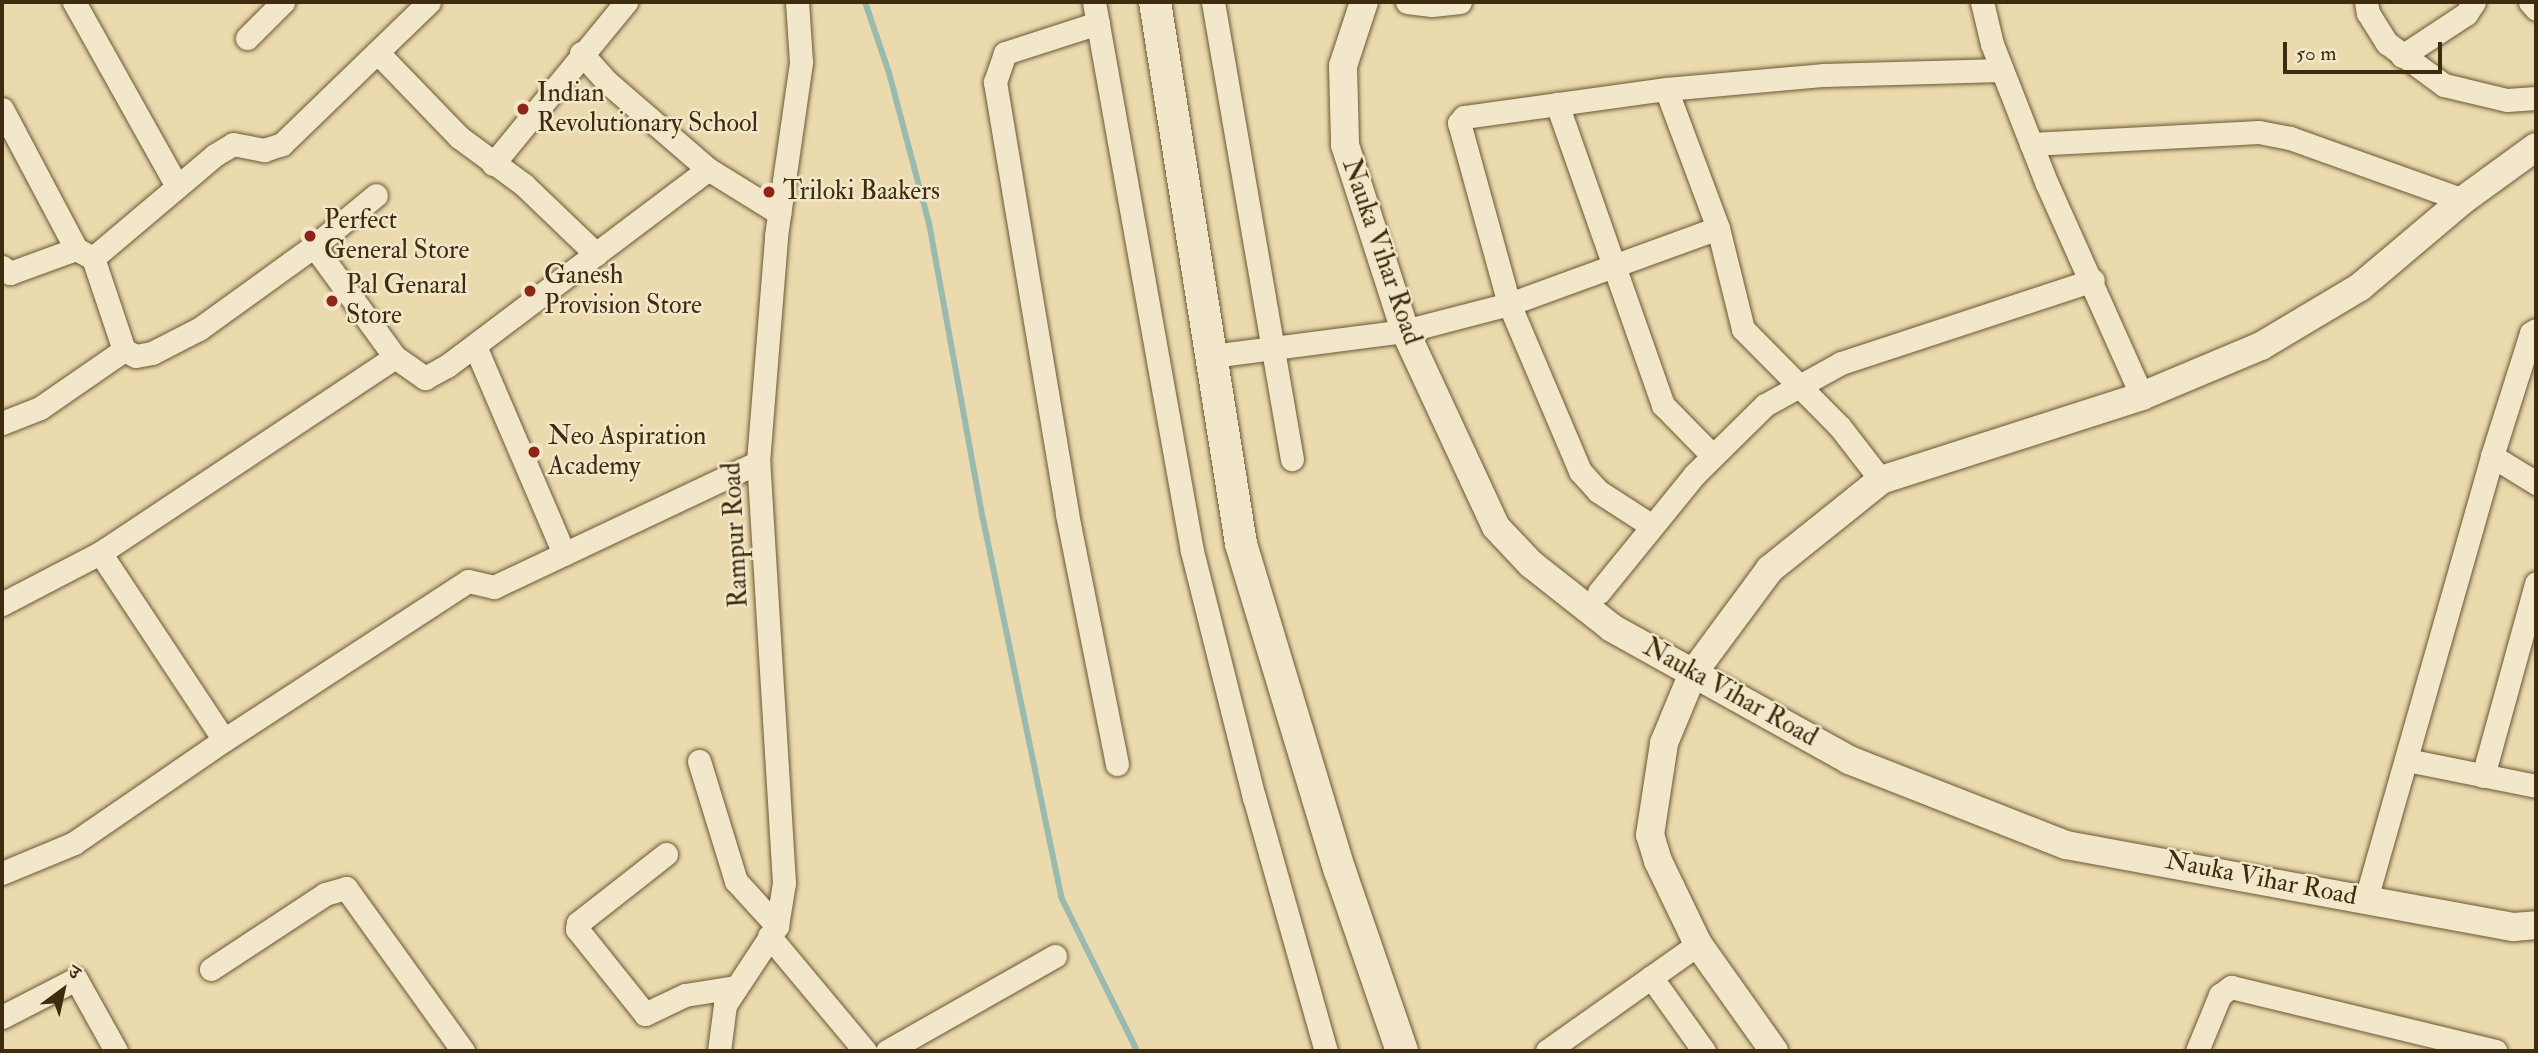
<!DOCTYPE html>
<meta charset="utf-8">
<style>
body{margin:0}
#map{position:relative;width:2538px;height:1053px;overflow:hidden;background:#ebdaad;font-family:"IM FELL Double Pica","Noto Serif Devanagari",serif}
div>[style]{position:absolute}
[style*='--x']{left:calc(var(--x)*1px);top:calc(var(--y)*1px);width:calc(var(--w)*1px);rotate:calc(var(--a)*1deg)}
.stream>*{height:6px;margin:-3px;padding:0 3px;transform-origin:3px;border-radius:3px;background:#99baaf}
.roads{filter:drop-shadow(0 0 2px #6a5735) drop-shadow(0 0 2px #6a5735)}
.minor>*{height:23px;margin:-11.5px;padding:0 11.5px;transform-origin:11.5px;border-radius:11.5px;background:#f2e7ca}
.tertiary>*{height:28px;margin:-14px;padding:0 14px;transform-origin:14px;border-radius:14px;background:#f2e7ca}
.secondary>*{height:32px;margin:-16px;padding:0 16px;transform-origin:16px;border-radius:16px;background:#f2e7ca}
.dots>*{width:19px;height:19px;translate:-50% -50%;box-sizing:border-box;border:4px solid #f2e7ca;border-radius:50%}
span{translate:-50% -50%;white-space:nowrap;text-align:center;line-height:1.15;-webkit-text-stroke:5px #f2e7ca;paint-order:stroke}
.poi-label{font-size:26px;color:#3f2b0d}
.left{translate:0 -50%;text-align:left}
.street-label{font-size:26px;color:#3f2b0d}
.frame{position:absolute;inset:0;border:4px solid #3f2b0d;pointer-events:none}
.north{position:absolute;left:28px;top:955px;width:70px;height:70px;-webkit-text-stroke:5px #f2e7ca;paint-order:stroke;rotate:33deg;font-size:19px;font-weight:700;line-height:28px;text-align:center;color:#3f2b0d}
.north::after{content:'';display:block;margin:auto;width:24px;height:32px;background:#3f2b0d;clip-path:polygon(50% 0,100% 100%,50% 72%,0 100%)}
.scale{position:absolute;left:2283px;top:42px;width:159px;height:32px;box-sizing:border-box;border:4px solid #3f2b0d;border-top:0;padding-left:9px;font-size:21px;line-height:24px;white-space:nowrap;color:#3f2b0d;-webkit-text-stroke:5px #f2e7ca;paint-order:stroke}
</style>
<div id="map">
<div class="stream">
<div style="--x:865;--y:2;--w:75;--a:71.3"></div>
<div style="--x:889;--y:73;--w:155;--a:75.1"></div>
<div style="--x:929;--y:223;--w:301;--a:79.7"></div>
<div style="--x:983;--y:519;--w:386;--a:78.3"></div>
<div style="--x:1061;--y:897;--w:172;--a:63.7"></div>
</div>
<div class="roads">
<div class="minor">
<div style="--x:74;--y:2;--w:211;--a:60.8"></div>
<div style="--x:1094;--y:2;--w:558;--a:79.88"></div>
<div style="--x:1192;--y:551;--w:254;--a:75.9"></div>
<div style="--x:1254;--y:797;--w:264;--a:74.2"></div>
<div style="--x:1213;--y:2;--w:464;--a:80.2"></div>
<div style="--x:1407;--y:2;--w:25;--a:7"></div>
<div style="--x:1432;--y:5;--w:28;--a:-6"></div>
<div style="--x:1982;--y:2;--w:43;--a:76.6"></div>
<div style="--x:1992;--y:44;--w:150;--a:68.6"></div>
<div style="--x:2047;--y:184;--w:232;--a:65.9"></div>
<div style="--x:2366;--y:2;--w:11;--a:80"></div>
<div style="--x:2368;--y:13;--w:36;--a:58"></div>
<div style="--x:2387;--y:43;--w:71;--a:36.4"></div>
<div style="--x:2444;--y:85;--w:65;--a:13.4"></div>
<div style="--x:2507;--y:100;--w:29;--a:-4"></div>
<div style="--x:2530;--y:2;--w:9;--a:49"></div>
<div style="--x:1098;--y:23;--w:98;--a:162.1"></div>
<div style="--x:1005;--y:53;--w:31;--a:109"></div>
<div style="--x:995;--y:82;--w:438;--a:80.5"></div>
<div style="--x:1067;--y:514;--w:255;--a:78.7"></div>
<div style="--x:247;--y:38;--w:51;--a:-45"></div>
<div style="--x:378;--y:53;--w:117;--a:46"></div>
<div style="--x:459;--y:137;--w:81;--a:36.4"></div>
<div style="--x:524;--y:185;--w:100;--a:43.8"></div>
<div style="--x:581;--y:53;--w:38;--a:48"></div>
<div style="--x:606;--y:81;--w:135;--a:40.8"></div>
<div style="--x:2402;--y:56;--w:77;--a:-33.3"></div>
<div style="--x:2466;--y:14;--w:14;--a:-56"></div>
<div style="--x:1557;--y:104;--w:319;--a:70.6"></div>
<div style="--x:1663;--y:405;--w:71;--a:45.6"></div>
<div style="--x:2;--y:109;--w:158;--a:62.1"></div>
<div style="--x:2031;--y:144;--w:228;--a:-3"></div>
<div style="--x:2259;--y:132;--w:32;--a:11"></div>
<div style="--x:2290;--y:138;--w:184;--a:19.7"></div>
<div style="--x:493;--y:164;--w:210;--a:-50.6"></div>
<div style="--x:314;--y:246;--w:137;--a:53.9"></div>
<div style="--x:93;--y:258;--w:160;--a:-40.2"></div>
<div style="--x:215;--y:155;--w:21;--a:-31"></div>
<div style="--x:233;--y:144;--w:32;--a:11"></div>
<div style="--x:264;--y:150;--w:19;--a:-18"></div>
<div style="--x:282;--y:144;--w:204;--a:-44"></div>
<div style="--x:2;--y:267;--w:10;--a:37"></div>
<div style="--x:10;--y:273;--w:70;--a:-20"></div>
<div style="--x:76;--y:249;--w:19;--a:28"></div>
<div style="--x:93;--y:258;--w:97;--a:71.4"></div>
<div style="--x:124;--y:350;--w:13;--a:27"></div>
<div style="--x:136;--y:356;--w:16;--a:-11"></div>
<div style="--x:152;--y:353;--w:53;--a:-27.1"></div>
<div style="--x:199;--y:329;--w:142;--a:-35.8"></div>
<div style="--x:314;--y:246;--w:80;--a:-39.4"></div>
<div style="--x:475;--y:346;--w:226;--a:66.8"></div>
<div style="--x:1212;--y:356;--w:195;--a:-7.4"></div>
<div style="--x:1405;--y:331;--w:107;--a:-14.6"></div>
<div style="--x:1509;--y:304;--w:222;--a:-20"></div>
<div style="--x:2;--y:423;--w:41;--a:-21.5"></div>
<div style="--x:40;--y:408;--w:102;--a:-34.6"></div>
<div style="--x:2492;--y:456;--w:52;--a:31.5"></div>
<div style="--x:1881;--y:480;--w:67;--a:-127.7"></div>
<div style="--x:1840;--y:427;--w:138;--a:-134.7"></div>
<div style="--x:1743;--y:329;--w:104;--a:-103.9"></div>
<div style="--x:1718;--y:228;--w:148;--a:-110.5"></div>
<div style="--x:1666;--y:89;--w:159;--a:-5.1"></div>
<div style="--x:1824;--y:75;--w:178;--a:-1.6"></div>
<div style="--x:1652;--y:526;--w:64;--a:-147.1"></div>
<div style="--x:1598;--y:491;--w:27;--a:-132"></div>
<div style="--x:1580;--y:471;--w:181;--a:-113"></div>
<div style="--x:1509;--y:304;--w:188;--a:-105.4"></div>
<div style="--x:1459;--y:123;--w:8;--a:-50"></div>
<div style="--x:1464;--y:117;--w:204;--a:-7.9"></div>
<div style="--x:1599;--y:592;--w:151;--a:-50.9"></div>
<div style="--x:1694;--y:475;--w:100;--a:-44.6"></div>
<div style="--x:1765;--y:405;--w:87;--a:-28.9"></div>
<div style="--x:1841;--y:363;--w:265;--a:-18.2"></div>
<div style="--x:2;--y:604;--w:110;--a:-27.5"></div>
<div style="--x:224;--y:740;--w:291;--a:-33.1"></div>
<div style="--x:468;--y:581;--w:27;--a:13"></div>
<div style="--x:494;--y:587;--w:292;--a:-25.3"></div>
<div style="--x:2407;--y:760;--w:132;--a:11.4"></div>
<div style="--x:699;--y:761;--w:126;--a:72.9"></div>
<div style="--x:736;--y:881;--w:61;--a:47.7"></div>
<div style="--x:2483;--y:776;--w:200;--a:-74.6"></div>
<div style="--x:666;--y:854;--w:112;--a:141.9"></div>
<div style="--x:578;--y:923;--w:6;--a:99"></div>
<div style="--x:577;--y:929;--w:109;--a:51.3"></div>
<div style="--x:645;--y:1014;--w:44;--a:-25.4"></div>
<div style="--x:685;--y:995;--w:52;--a:-8.9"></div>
<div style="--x:2;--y:873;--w:78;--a:-22.6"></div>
<div style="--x:74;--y:843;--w:182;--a:-34.5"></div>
<div style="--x:224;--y:740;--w:224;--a:-123.5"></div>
<div style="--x:100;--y:553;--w:354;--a:-33.6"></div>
<div style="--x:395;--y:357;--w:37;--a:35"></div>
<div style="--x:425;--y:378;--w:25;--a:-29"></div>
<div style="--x:447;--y:366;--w:327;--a:-37"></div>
<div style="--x:708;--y:169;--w:84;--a:31.8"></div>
<div style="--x:2366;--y:899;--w:461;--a:-74.1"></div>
<div style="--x:2492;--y:456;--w:129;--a:-72.4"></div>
<div style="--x:2531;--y:333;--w:6;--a:-31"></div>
<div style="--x:769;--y:936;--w:150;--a:50.1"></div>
<div style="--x:211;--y:969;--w:136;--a:-33.3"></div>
<div style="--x:325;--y:894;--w:22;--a:-16"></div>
<div style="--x:346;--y:888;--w:201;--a:54.3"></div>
<div style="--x:1651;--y:977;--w:91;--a:54.4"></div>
<div style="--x:2;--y:1017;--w:83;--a:-27.2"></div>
<div style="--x:76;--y:979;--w:82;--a:60.9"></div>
<div style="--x:719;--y:1051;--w:46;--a:-82.6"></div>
<div style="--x:725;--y:1005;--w:95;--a:-56.6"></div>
<div style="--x:777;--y:926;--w:44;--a:-80.8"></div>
<div style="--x:784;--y:883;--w:422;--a:-93.5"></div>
<div style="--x:758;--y:462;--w:227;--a:-85.4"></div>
<div style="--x:776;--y:236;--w:176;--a:-81.8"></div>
<div style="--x:801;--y:62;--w:60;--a:-93.8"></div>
<div style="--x:887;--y:1051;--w:193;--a:-29.5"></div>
<div style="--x:1547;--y:1051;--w:185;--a:-35.3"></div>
<div style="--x:2197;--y:1051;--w:61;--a:-67.7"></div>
<div style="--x:2220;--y:995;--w:14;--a:-36"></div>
<div style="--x:2231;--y:987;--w:272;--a:13.6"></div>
</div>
<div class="tertiary">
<div style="--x:1364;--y:2;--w:67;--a:108.2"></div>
<div style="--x:1343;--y:66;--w:79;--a:88.5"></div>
<div style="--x:1345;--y:145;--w:195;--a:72.1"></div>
<div style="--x:1405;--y:331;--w:216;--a:65.1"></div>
<div style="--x:1496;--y:527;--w:51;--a:46.6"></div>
<div style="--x:1531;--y:564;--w:103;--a:38.3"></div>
<div style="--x:1612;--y:628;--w:271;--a:29.1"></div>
<div style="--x:1849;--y:760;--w:233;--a:21.4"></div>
<div style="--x:2066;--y:845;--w:455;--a:10.4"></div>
<div style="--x:2514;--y:927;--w:22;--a:-5"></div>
<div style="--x:1774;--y:1051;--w:131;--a:-125.4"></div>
<div style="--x:1698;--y:944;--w:92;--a:-115.7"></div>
<div style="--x:1658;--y:861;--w:27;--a:-107"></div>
<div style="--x:1650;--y:835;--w:93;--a:-81.3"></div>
<div style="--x:1664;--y:743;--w:76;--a:-67.5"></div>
<div style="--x:1693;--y:673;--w:129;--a:-53.5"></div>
<div style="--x:1770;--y:569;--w:142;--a:-38.7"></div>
<div style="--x:1881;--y:480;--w:274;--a:-17.8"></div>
<div style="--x:2142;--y:396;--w:129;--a:-22.8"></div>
<div style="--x:2261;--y:346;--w:115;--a:-30.8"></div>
<div style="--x:2360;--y:287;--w:135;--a:-40.2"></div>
<div style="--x:2463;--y:200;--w:90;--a:-36"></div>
</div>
<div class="secondary">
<div style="--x:1155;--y:2;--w:549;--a:80.98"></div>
<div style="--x:1241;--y:544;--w:342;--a:73.2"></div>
<div style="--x:1340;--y:871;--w:190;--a:71"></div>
</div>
</div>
<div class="dots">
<div style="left:523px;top:109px;background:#8f2418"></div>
<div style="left:769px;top:192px;background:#8f2418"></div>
<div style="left:310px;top:236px;background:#8f2418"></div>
<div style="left:530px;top:291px;background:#8f2418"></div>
<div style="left:332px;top:301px;background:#8f2418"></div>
<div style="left:534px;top:452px;background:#8f2418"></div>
</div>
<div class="poi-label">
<span class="left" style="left:537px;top:109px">Indian<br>Revolutionary School</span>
<span class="left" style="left:783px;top:192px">Triloki Baakers</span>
<span class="left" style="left:324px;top:236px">Perfect<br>General Store</span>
<span class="left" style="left:544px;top:291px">Ganesh<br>Provision Store</span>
<span class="left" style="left:346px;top:301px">Pal Genaral<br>Store</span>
<span class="left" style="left:548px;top:452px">Neo Aspiration<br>Academy</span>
</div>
<div class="street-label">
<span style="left:1381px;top:252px;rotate:71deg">Nauka Vihar Road</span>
<span style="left:736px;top:535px;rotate:-93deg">Rampur Road</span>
<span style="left:1730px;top:693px;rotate:29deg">Nauka Vihar Road</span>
<span style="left:2261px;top:879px;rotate:11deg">Nauka Vihar Road</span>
</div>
<div class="frame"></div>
<div class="north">उ</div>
<div class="scale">50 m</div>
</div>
